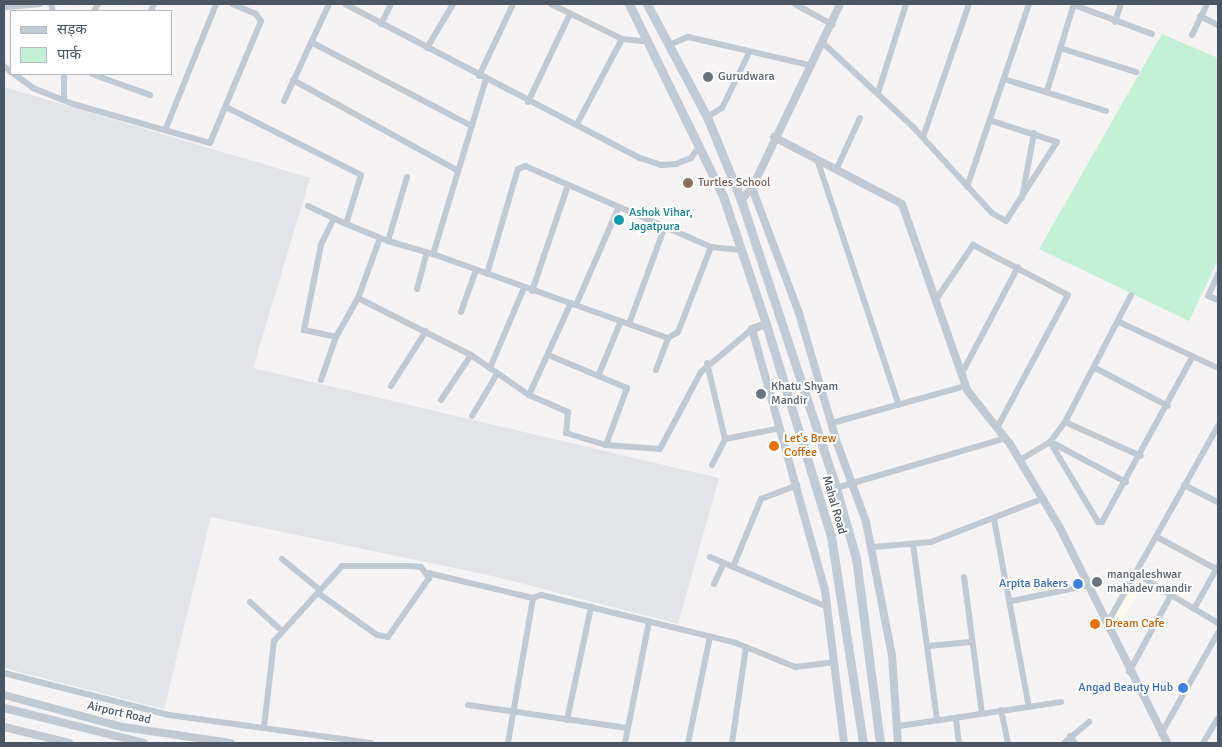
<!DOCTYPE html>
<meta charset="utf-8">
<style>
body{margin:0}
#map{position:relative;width:1222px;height:747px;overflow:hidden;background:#f5f3f3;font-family:Signika,"Noto Sans Devanagari",sans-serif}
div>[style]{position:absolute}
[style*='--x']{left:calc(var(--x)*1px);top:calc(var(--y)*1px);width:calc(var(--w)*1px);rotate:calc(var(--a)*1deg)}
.commercial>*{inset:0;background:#fdf9ef}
.airport>*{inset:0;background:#e2e4e7}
.green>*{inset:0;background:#c3f1d5}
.minor>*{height:6px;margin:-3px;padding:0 3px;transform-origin:3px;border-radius:3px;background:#c1cad2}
.tertiary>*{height:8px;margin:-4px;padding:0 4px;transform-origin:4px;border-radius:4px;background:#c1cad2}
.secondary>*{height:9px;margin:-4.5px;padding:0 4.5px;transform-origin:4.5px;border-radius:4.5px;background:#c1cbd6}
.dots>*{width:14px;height:14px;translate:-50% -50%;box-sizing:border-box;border:2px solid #fff;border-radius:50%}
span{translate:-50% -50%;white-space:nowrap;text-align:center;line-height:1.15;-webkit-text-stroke:4px #fff;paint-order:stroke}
.worship-label{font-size:12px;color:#5b616d}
.left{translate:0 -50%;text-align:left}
.education-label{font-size:12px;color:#785e54}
.culture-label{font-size:12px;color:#0d838f}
.food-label{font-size:12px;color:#c56008}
.street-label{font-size:12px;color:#4a5661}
.shop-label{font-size:12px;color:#366cbe}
.right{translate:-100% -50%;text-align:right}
.frame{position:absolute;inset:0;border:5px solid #4a5661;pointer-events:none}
.legend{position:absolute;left:10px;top:10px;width:162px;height:65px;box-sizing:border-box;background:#fff;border:1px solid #b7bbc0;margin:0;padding:6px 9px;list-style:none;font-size:15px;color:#4a5661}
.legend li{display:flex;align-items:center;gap:10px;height:25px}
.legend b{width:25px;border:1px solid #b7bbc0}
</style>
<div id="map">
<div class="commercial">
<div style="clip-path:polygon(1133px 581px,1141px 587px,1119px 627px,1111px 617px)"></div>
</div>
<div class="airport">
<div style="clip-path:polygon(4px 87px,310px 178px,253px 368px,719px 478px,678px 624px,497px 577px,211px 517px,164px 709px,4px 668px)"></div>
</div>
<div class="green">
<div style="clip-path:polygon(1162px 34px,1218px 58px,1218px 260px,1189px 321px,1039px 249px)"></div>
</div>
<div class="minor">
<div style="--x:6;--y:4;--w:3;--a:72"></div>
<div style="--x:7;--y:7;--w:33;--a:-5"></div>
<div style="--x:51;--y:4;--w:7;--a:74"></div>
<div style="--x:345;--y:4;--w:333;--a:27.6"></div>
<div style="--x:640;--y:158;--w:23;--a:18"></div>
<div style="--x:662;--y:165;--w:14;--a:-4"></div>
<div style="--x:676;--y:164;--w:16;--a:-22"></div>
<div style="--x:691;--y:158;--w:16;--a:-55"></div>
<div style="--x:551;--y:4;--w:79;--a:26.2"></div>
<div style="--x:622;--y:39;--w:96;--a:117.9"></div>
<div style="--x:795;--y:4;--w:43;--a:28.9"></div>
<div style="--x:1074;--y:5;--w:83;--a:20.4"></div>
<div style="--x:94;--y:11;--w:8;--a:-60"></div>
<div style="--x:151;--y:11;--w:8;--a:-67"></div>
<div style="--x:1200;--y:16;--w:20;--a:27"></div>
<div style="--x:1115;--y:22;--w:19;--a:-72"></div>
<div style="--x:381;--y:24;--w:22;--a:-63"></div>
<div style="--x:1192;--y:35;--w:34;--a:-64"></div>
<div style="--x:622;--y:39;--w:27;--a:6"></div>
<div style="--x:311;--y:42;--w:179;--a:27.6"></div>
<div style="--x:823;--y:43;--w:125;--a:43"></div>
<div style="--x:914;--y:128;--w:115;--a:47.5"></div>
<div style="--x:992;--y:213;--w:16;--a:30"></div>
<div style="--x:1006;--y:221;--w:94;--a:-57.2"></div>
<div style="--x:1057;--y:142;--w:68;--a:-162.1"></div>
<div style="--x:669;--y:45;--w:21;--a:-23"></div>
<div style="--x:688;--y:37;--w:124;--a:13"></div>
<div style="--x:427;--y:48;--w:51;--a:-59.4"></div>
<div style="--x:1060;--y:48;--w:80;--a:17.5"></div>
<div style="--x:4;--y:66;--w:9;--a:41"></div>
<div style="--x:14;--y:74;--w:24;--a:36"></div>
<div style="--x:33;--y:88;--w:43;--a:21.8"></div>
<div style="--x:73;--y:104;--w:142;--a:15.9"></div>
<div style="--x:210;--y:143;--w:132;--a:-67.3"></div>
<div style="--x:261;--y:21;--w:9;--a:-126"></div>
<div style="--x:256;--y:14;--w:25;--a:-157"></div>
<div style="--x:64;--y:74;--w:26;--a:90"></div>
<div style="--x:92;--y:74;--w:62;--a:19.9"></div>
<div style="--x:479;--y:76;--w:80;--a:-64.7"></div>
<div style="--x:486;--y:79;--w:183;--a:106.8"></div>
<div style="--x:433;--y:254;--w:250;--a:19.7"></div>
<div style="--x:668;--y:338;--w:12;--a:-31"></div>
<div style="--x:678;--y:332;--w:91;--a:-68.8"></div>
<div style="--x:711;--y:247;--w:30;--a:6"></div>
<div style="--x:1004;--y:79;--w:107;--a:17.4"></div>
<div style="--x:293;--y:80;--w:187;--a:28.8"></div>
<div style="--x:1047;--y:91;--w:91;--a:-72.8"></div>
<div style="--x:878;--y:93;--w:93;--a:-72.5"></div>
<div style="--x:284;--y:101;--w:107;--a:-65.1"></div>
<div style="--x:528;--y:102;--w:98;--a:-64.5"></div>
<div style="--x:226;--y:107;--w:151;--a:26.7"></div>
<div style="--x:361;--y:175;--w:51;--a:107"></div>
<div style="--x:346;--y:224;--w:37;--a:22"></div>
<div style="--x:707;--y:117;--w:17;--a:-31"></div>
<div style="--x:722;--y:108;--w:61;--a:-63.9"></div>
<div style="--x:166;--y:128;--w:134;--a:-68"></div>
<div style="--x:923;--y:137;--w:141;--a:-70.9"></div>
<div style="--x:817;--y:159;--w:259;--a:71.6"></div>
<div style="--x:837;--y:168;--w:55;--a:-65.3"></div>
<div style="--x:407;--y:177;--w:67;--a:106.5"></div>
<div style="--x:388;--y:241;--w:9;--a:-159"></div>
<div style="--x:380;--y:238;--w:64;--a:110.1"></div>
<div style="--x:358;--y:298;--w:127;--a:26.8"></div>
<div style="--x:471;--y:355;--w:70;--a:34.6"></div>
<div style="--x:529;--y:395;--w:101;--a:-65.5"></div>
<div style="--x:967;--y:187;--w:193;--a:-71.3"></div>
<div style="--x:1022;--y:198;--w:66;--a:-79.5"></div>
<div style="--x:308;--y:206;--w:42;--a:25.3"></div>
<div style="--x:333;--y:220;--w:28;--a:116"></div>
<div style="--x:321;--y:245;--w:87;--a:101.3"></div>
<div style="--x:304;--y:330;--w:33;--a:12"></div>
<div style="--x:388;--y:241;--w:47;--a:16.1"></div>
<div style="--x:487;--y:274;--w:109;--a:-73.6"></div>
<div style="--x:518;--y:169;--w:8;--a:-23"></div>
<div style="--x:525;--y:166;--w:203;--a:23.5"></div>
<div style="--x:1218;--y:274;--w:24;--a:114"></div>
<div style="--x:1208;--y:296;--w:11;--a:22"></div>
<div style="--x:417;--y:289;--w:38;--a:-75"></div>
<div style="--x:532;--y:291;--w:112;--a:-71.2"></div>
<div style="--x:935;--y:301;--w:68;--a:-55.8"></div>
<div style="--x:973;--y:245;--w:107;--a:27.8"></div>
<div style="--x:1068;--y:295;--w:151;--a:118.1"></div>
<div style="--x:576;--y:305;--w:105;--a:-66.4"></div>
<div style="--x:461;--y:312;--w:45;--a:-70.3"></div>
<div style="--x:1119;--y:322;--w:109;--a:24.9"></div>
<div style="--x:629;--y:324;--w:101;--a:-69.8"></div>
<div style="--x:707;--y:363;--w:78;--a:76.7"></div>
<div style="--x:725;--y:439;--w:57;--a:-11.1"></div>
<div style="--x:490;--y:368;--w:87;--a:-67"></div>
<div style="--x:1095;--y:368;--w:82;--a:27.5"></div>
<div style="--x:656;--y:370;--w:34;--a:-69"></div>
<div style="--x:599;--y:374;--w:57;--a:-67.5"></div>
<div style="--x:961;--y:375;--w:122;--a:-62.2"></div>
<div style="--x:321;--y:380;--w:46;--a:-70.8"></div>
<div style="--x:336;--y:337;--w:45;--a:-60.6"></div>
<div style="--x:391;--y:386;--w:65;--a:-57.5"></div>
<div style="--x:529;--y:395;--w:43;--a:23.6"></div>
<div style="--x:568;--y:412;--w:21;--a:95"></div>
<div style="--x:566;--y:433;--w:42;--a:16.7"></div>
<div style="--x:606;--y:445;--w:61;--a:-69.8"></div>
<div style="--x:627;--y:388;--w:86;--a:-157.3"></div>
<div style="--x:441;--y:400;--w:54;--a:-56.3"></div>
<div style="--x:472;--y:416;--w:49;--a:-59.2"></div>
<div style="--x:1065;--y:422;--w:83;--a:24.1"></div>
<div style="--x:832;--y:423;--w:138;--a:-15.5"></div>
<div style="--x:1050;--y:442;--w:93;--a:59"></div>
<div style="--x:1098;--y:522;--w:4;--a:0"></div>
<div style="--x:1102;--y:522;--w:189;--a:-61.3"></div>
<div style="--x:1051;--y:442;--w:85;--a:28.1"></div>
<div style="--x:606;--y:445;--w:54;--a:4.2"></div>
<div style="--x:660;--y:449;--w:87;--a:-62"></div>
<div style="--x:701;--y:372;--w:67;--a:-40.1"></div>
<div style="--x:1020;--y:460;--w:35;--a:-31"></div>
<div style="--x:1050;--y:442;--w:25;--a:-53"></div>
<div style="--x:1065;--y:422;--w:143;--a:-62.5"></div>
<div style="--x:712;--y:465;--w:29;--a:-63"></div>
<div style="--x:1184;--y:485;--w:38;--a:27"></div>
<div style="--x:836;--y:488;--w:177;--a:-16.4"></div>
<div style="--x:994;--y:519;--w:191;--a:79.5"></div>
<div style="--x:1157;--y:537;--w:67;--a:28.5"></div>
<div style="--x:913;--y:544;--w:177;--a:82.2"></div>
<div style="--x:873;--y:547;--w:58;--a:-4.9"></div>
<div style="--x:931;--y:542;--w:119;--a:-21.2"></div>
<div style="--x:710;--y:557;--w:127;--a:23.1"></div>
<div style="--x:282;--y:559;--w:49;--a:39.2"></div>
<div style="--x:733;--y:567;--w:74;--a:-67.6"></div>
<div style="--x:761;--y:499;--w:39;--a:-21"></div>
<div style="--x:428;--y:573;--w:108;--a:13.4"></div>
<div style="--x:533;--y:598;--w:9;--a:-21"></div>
<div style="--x:541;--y:595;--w:201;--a:13.8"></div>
<div style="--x:736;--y:643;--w:64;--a:22.1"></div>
<div style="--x:795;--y:667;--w:39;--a:-7"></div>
<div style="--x:1137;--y:574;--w:40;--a:32"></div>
<div style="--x:964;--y:577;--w:137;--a:82.5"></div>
<div style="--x:714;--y:584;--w:23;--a:-65"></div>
<div style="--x:1012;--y:601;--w:80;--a:-11.6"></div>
<div style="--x:250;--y:602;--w:43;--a:42.2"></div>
<div style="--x:1194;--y:609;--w:49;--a:-60.8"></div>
<div style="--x:1108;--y:622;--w:225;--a:-60.7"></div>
<div style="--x:928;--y:646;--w:43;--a:-5.3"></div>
<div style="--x:1129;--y:672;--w:88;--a:-61.4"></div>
<div style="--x:1171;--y:595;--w:55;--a:30.8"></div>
<div style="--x:4;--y:673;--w:170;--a:14.3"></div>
<div style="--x:169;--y:715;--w:204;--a:7.9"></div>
<div style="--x:468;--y:705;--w:161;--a:8.2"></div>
<div style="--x:1001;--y:710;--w:34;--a:78"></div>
<div style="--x:956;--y:719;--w:24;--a:83"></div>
<div style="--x:567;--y:720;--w:116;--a:-78"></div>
<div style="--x:899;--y:726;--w:164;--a:-8.4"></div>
<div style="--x:264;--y:727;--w:87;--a:-83.4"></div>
<div style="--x:274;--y:641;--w:101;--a:-47.8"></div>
<div style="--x:342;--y:566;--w:68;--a:0"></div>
<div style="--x:410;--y:566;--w:11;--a:5"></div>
<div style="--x:421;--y:567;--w:14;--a:54"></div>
<div style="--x:429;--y:578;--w:72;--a:124.8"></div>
<div style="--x:388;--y:637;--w:11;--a:-170"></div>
<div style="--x:377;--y:635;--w:72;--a:-144.6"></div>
<div style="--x:1161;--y:734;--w:116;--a:-60.6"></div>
<div style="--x:1070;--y:736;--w:9;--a:54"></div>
<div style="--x:508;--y:743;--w:147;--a:-80.2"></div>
<div style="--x:625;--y:743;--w:123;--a:-78.8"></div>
<div style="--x:688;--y:743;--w:108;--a:-78.3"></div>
<div style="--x:732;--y:743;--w:97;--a:-81.7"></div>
<div style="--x:1064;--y:743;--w:33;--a:-40"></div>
<div style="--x:1203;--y:743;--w:29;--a:-59"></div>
</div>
<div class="tertiary">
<div style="--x:774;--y:137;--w:144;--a:27.6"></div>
<div style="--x:902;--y:204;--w:197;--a:70.7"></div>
<div style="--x:967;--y:390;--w:69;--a:51.5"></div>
<div style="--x:1010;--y:444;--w:98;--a:59.2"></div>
<div style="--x:1060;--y:528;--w:240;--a:63.5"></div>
<div style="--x:752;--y:188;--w:134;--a:69.4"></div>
<div style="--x:799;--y:313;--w:135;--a:73.7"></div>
<div style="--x:837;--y:443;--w:84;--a:69.8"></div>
<div style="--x:866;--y:522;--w:136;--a:79"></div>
<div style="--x:892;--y:656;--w:87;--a:86.1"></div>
<div style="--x:741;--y:200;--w:16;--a:-47"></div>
<div style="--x:752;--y:188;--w:204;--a:-64.4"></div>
<div style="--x:766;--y:324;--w:15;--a:160"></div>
<div style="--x:752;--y:329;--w:271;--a:74.4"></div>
<div style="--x:825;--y:590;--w:154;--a:82.9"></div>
<div style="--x:4;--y:695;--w:123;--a:15.1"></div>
<div style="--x:123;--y:727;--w:109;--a:8.4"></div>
<div style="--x:4;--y:708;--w:144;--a:14"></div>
<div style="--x:4;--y:727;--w:67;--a:13.8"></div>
</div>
<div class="secondary">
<div style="--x:629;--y:4;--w:214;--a:63.9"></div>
<div style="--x:723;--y:196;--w:135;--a:71.4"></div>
<div style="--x:766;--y:324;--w:222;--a:73"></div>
<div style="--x:831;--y:536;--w:209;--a:81.2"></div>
<div style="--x:647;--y:4;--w:128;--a:62"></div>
<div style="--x:707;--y:117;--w:90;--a:67.7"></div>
<div style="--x:741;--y:200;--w:303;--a:71.7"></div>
<div style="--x:836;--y:488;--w:73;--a:74.1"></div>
<div style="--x:856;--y:558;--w:187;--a:82.6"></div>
</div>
<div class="dots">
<div style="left:708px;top:77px;background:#6b7280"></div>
<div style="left:688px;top:183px;background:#8d6e63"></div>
<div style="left:619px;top:220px;background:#0f9aa8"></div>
<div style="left:761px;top:394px;background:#6b7280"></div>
<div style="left:774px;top:446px;background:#e8710a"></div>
<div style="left:1097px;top:582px;background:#6b7280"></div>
<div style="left:1078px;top:584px;background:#3f7fe0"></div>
<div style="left:1095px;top:624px;background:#e8710a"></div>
<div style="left:1183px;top:688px;background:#3f7fe0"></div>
</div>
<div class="worship-label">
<span class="left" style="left:718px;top:77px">Gurudwara</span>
<span class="left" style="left:771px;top:394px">Khatu Shyam<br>Mandir</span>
<span class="left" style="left:1107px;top:582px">mangaleshwar<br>mahadev mandir</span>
</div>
<div class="education-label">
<span class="left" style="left:698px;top:183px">Turtles School</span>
</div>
<div class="culture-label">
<span class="left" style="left:629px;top:220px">Ashok Vihar,<br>Jagatpura</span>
</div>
<div class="food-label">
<span class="left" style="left:784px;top:446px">Let's Brew<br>Coffee</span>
<span class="left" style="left:1105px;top:624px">Dream Cafe</span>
</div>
<div class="street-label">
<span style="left:834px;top:505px;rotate:74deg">Mahal Road</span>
<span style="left:119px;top:713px;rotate:13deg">Airport Road</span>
</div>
<div class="shop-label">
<span class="right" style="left:1068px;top:584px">Arpita Bakers</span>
<span class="right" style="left:1173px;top:688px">Angad Beauty Hub</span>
</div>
<div class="frame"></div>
<ul class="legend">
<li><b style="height:6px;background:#c1cbd6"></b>सड़क</li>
<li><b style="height:14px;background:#c3f1d5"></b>पार्क</li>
</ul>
</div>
